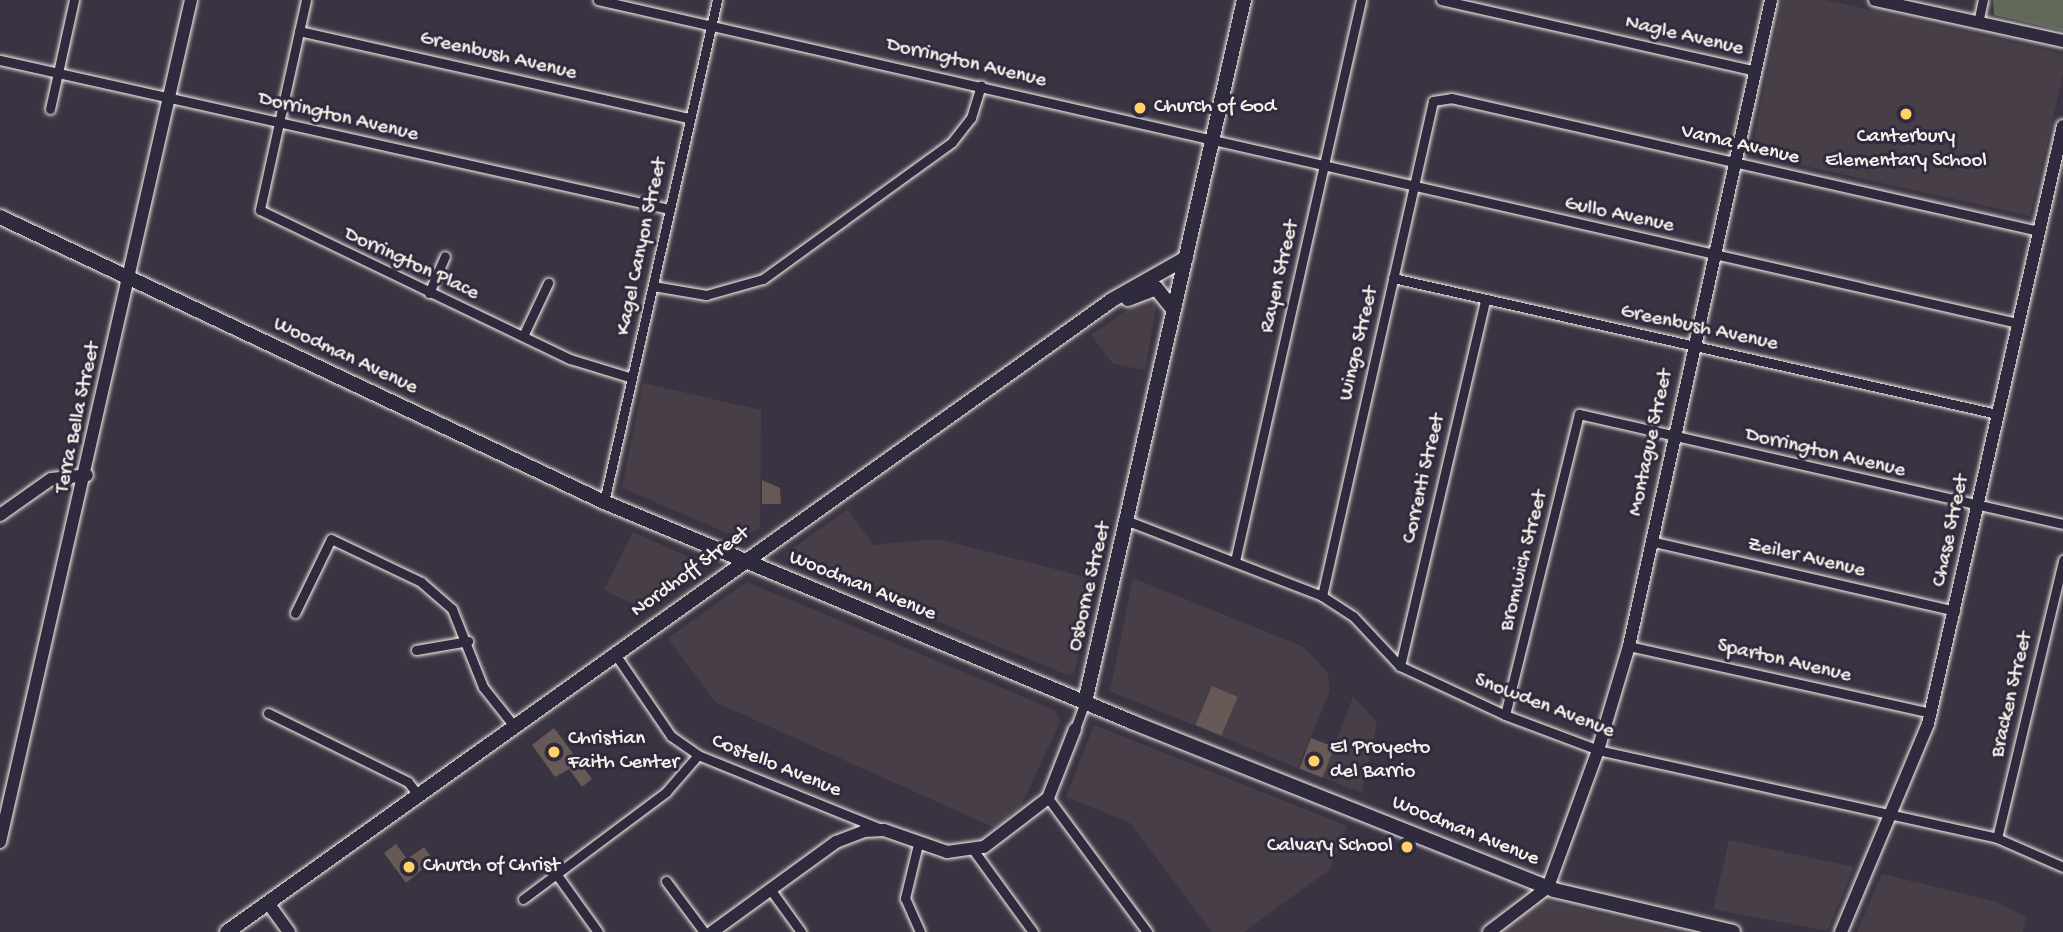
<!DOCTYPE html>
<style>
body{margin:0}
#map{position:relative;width:2063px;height:932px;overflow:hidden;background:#3a3342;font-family:"Gochi Hand",sans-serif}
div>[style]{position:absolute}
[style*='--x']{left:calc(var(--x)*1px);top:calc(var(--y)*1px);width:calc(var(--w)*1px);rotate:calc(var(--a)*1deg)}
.built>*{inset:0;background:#483e48}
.green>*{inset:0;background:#616759}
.building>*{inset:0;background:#675956;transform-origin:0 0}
.roads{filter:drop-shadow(0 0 2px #f4f1e8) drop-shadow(0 0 2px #f4f1e8)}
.street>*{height:9px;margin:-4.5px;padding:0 4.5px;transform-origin:4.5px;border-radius:4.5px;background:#2f2a3d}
.secondary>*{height:12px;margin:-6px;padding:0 6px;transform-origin:6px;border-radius:6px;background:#2f2a3d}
.primary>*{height:14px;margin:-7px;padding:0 7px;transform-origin:7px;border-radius:7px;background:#2f2a3d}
.dots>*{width:19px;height:19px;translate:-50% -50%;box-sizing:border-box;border:4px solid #2f2a3d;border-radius:50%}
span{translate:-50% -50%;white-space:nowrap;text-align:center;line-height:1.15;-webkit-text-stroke:6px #2f2a3d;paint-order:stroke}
.street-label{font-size:21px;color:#f4f1e8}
.poi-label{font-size:21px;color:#f4f1e8}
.left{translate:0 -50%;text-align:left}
.right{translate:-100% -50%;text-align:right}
</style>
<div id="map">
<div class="built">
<div style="clip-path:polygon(1782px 0,1826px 0,2063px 54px,2063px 76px,2030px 216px,1751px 154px)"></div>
<div style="clip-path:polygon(1148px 296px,1157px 301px,1145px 370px,1113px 364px,1091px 335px)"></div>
<div style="clip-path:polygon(643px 383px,761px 410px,760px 529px,745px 535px,727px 533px,622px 488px)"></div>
<div style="clip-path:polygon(848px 509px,873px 545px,939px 539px,1096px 580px,1074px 673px,1067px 675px,788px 559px,786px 553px)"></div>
<div style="clip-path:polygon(633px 532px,702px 563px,699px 572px,646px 610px,604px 590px)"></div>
<div style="clip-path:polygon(1133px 578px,1304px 647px,1328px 673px,1330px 691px,1298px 768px,1110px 691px)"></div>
<div style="clip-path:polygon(747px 582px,1055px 710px,1060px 722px,1021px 806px,995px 828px,715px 702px,668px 638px)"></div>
<div style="clip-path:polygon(1353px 697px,1377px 722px,1362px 793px,1322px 777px)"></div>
<div style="clip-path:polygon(1094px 725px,1347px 826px,1329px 870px,1244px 932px,1212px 932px,1130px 823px,1066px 797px)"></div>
<div style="clip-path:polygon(1729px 840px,1854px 867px,1827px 931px,1713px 909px)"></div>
<div style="clip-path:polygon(1882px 874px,1997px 902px,2026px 917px,2023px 932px,1857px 932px)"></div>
<div style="clip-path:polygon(1541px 900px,1677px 932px,1499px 932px)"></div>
</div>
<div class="green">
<div style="clip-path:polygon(1993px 0,2063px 0,2063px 31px,1994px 15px)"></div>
</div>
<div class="building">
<div style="clip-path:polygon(762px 480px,780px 488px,781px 504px,762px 504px)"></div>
<div style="left:1212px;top:686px;width:28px;height:42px;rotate:23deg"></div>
<div style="clip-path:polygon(554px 728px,592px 779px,582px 787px,569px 769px,555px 777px,532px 745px)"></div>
<div style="left:1311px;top:738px;width:25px;height:33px;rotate:21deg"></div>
<div style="clip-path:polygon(396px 844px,407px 859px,424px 847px,433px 860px,406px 883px,384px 853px)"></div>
</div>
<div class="roads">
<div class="street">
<div style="--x:306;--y:0;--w:215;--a:102.4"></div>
<div style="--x:260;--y:210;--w:344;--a:25.7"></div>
<div style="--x:570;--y:359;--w:65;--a:17"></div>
<div style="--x:598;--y:0;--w:1455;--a:12.82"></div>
<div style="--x:1441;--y:0;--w:323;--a:12.7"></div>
<div style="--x:1978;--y:23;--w:24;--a:-78"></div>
<div style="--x:299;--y:31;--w:400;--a:12.6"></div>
<div style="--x:0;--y:60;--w:685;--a:12.56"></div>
<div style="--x:50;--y:109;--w:112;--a:-77.6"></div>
<div style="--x:1393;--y:278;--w:619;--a:12.69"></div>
<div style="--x:653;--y:286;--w:54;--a:9.6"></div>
<div style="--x:706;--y:295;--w:59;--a:-15.7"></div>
<div style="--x:763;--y:279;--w:233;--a:-35.9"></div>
<div style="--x:952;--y:142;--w:31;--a:-52"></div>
<div style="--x:971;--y:118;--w:34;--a:-73"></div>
<div style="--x:429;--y:293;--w:40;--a:-66.6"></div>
<div style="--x:523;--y:336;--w:59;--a:-64.7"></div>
<div style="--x:604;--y:502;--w:515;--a:-77.31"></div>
<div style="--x:1128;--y:521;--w:208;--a:21.1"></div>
<div style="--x:1322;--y:596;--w:37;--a:33"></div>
<div style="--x:1353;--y:616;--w:69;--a:46.8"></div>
<div style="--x:1400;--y:666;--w:116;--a:25"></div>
<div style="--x:1505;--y:715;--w:99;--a:20.6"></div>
<div style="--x:1598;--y:750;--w:409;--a:12.4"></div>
<div style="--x:1997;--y:838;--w:72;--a:23.7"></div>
<div style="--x:1650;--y:541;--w:313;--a:12.9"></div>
<div style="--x:1235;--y:561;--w:575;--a:-77.34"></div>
<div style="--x:1322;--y:596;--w:507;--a:-77.36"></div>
<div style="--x:1433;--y:101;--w:18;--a:-9"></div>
<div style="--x:1451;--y:98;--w:603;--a:12.75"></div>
<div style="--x:295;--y:613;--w:82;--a:-64.1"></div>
<div style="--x:331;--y:539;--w:100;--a:25.5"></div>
<div style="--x:421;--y:582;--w:41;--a:41.1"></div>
<div style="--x:452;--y:609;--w:84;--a:68.3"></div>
<div style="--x:483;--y:687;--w:50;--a:51.5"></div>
<div style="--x:1629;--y:646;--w:309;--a:12.5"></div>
<div style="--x:416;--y:650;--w:53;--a:-9.8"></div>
<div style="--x:615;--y:654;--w:99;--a:55.7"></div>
<div style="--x:671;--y:736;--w:33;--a:35"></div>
<div style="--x:698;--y:755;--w:195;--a:22"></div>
<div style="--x:1400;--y:666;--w:376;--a:-76.9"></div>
<div style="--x:268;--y:713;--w:156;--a:26.2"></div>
<div style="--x:408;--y:782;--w:16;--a:52"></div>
<div style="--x:1505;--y:715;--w:310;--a:-76.2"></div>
<div style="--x:1579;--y:414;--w:496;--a:12.8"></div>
<div style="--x:1075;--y:729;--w:29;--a:-70"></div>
<div style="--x:1048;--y:798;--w:167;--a:53.5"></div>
<div style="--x:1997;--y:838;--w:286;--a:-76.6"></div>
<div style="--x:918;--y:844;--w:56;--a:103.5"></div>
<div style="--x:905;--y:898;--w:37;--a:66"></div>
<div style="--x:974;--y:851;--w:100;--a:53.9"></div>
<div style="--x:557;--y:875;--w:70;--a:54.3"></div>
<div style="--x:666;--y:881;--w:64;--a:53.3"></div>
<div style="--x:770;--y:889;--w:53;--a:54.2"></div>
<div style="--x:523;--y:899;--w:179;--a:-36.8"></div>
<div style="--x:666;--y:792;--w:49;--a:-49.1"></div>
</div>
<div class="secondary">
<div style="--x:1875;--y:0;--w:192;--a:12.3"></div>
<div style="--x:0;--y:515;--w:62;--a:-35.2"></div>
<div style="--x:51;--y:479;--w:36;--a:-6"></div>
<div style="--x:0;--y:842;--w:863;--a:-77.22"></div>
<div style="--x:268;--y:903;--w:36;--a:54"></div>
<div style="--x:712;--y:932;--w:153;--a:-36"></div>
<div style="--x:836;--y:842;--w:30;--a:-21"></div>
<div style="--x:864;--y:831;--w:20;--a:-3"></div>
<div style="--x:884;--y:830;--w:67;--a:19.2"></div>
<div style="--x:947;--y:852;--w:37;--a:-8"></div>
<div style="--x:984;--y:847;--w:81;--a:-37.4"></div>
<div style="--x:1048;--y:798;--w:74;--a:-68.6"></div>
<div style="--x:1489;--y:932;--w:74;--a:-37.3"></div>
<div style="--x:1548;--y:887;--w:146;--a:-69.9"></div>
<div style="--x:1598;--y:750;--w:109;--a:-73.4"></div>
<div style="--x:1629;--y:646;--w:661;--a:-77.6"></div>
<div style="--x:1841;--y:932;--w:225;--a:-67.3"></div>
<div style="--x:1928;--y:724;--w:613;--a:-77.28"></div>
</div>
<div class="primary">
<div style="--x:0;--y:217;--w:668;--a:25.26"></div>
<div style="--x:604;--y:502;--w:572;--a:22.62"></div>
<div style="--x:1132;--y:722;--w:454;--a:21.7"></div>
<div style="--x:1554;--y:890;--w:184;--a:13.2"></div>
<div style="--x:1128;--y:299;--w:30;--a:-21"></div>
<div style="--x:1156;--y:288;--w:28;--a:51"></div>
<div style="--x:1085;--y:702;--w:720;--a:-77.24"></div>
<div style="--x:227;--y:932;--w:1087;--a:-35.53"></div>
<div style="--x:1112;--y:300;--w:85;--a:-29.6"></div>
</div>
</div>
<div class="dots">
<div style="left:1140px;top:108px;background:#ffd166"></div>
<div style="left:1906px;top:114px;background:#ffd166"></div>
<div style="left:554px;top:752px;background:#ffd166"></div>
<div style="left:1314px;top:761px;background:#ffd166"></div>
<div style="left:1407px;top:847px;background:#ffd166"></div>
<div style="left:409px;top:867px;background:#ffd166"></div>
</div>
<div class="street-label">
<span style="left:1684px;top:37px;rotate:13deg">Nagle Avenue</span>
<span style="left:498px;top:57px;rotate:13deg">Greenbush Avenue</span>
<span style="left:966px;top:64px;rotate:13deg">Dorrington Avenue</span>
<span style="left:338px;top:118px;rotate:13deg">Dorrington Avenue</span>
<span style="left:1740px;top:146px;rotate:13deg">Varna Avenue</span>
<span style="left:1619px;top:216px;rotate:12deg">Gullo Avenue</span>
<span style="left:643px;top:247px;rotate:-78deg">Kagel Canyon Street</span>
<span style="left:411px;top:265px;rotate:25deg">Dorrington Place</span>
<span style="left:1281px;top:277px;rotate:-77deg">Rayen Street</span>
<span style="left:1699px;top:329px;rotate:12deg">Greenbush Avenue</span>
<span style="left:1360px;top:344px;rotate:-77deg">Wingo Street</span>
<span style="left:345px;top:357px;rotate:25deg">Woodman Avenue</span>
<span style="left:79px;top:418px;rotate:-78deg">Terra Bella Street</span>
<span style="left:1652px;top:443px;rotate:-78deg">Montague Street</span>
<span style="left:1825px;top:454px;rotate:13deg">Dorrington Avenue</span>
<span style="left:1425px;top:479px;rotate:-77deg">Correnti Street</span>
<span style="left:1952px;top:531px;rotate:-78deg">Chase Street</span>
<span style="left:1806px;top:559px;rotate:13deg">Zeiler Avenue</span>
<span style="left:1525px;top:561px;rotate:-76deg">Bromwich Street</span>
<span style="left:691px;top:573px;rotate:-36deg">Nordhoff Street</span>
<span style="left:862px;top:587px;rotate:22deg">Woodman Avenue</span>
<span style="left:1091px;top:587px;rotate:-77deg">Osborne Street</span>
<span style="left:1784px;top:662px;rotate:13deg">Sparton Avenue</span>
<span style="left:2013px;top:695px;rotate:-77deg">Bracken Street</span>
<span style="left:1544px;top:707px;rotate:21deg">Snowden Avenue</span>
<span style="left:776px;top:767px;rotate:22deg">Costello Avenue</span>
<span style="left:1465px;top:832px;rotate:22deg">Woodman Avenue</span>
</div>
<div class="poi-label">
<span class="left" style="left:1154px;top:108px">Church of God</span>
<span style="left:1906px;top:150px">Canterbury<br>Elementary School</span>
<span class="left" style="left:568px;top:752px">Christian<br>Faith Center</span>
<span class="left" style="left:1330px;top:761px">El Proyecto<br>del Barrio</span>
<span class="right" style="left:1393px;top:847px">Calvary School</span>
<span class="left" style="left:423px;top:867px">Church of Christ</span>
</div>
</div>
